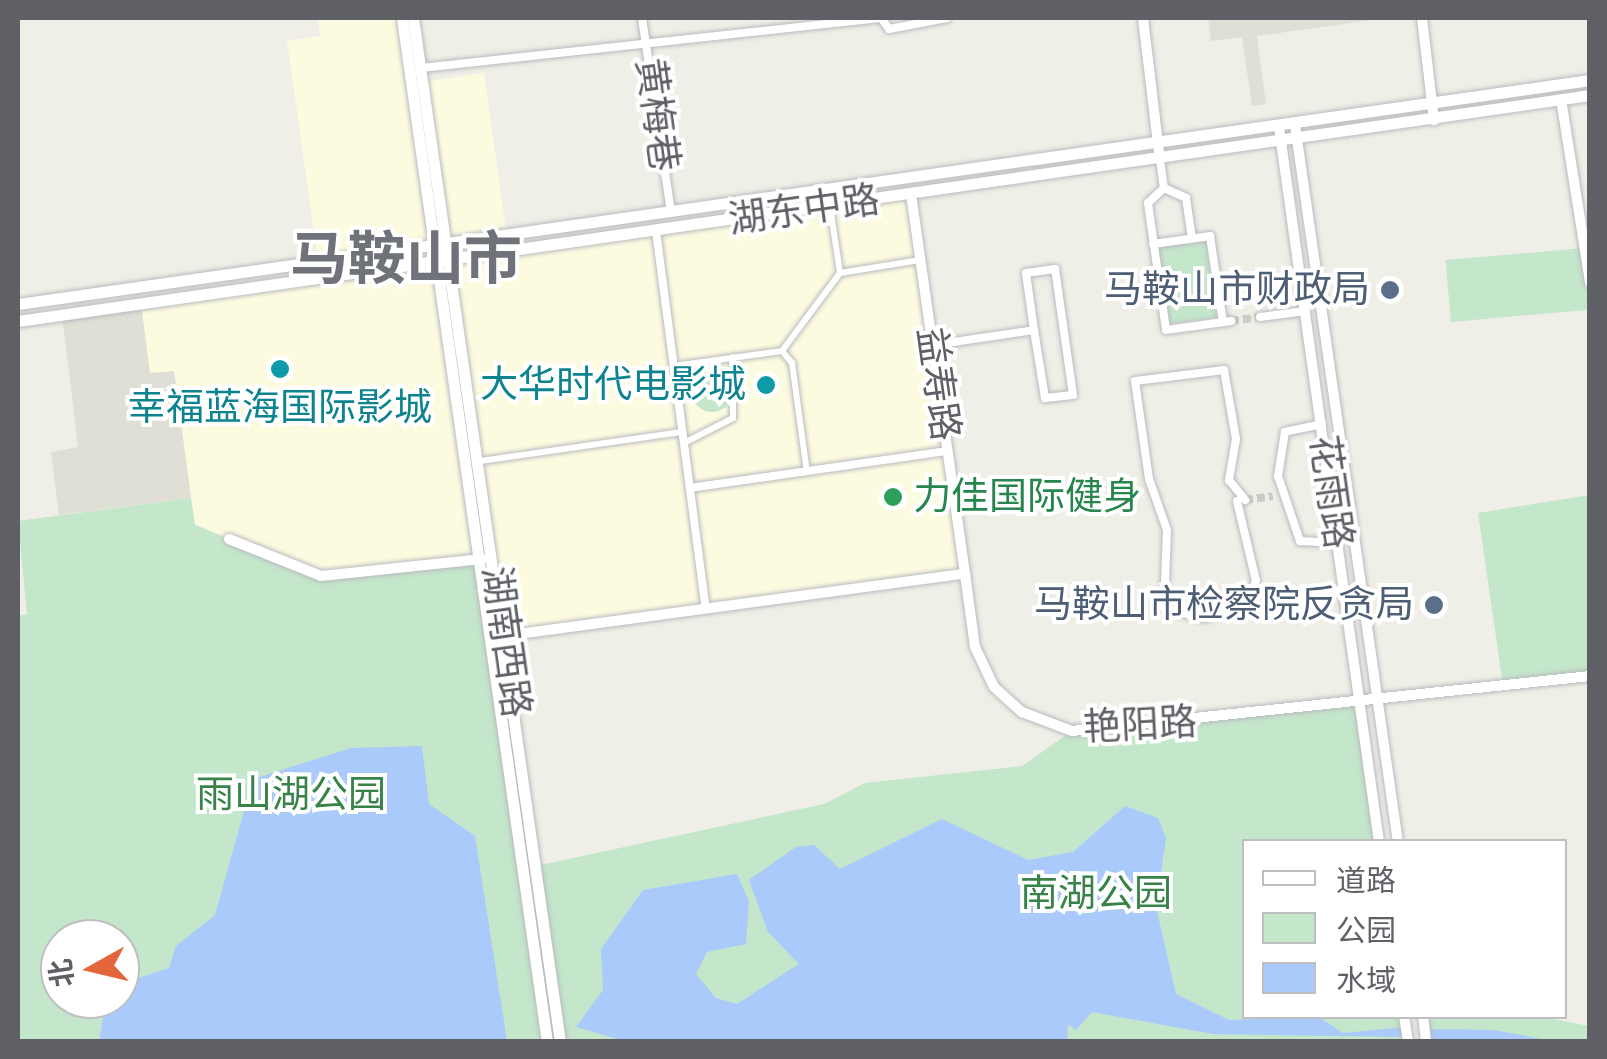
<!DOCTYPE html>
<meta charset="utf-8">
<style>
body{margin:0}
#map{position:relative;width:1607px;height:1059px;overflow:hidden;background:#f0efe7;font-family:Karla,"Noto Sans SC",sans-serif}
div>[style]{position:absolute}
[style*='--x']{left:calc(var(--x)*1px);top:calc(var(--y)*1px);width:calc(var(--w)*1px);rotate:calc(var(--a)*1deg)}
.commercial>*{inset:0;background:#fdfbdf;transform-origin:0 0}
.education>*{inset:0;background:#e0dfd5}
.green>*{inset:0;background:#c4e6ca;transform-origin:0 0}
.round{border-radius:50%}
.water>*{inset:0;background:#aacafc}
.minor-tunnel>*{height:8px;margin-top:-4px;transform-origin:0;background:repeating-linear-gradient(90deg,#cccbc7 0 8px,transparent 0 12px)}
.roads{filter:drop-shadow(0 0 2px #b9bac0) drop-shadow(0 0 2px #b9bac0)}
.pedestrian>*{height:6px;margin:-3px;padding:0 3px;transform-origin:3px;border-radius:3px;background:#fff}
.minor>*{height:8px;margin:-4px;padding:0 4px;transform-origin:4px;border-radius:4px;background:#fff}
.tertiary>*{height:10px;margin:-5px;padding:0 5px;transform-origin:5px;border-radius:5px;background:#fff}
.secondary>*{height:11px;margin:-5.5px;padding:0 5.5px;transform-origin:5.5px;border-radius:5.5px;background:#fff}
.dots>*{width:28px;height:28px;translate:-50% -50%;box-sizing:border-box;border:5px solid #fff;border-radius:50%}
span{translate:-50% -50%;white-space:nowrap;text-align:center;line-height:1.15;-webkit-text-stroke:8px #fff;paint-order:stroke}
.street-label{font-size:38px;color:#5e6066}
.service-label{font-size:38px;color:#4e5e75}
.right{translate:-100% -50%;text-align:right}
.culture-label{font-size:38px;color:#0d838f}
.leisure-label{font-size:38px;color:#27864d}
.left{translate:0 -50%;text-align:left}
.park-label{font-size:38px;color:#388349}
.town-label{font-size:58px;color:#6f7278;font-weight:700}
.frame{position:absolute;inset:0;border:20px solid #5e6066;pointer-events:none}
.legend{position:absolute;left:1242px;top:839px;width:325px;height:180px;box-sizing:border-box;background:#fff;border:2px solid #bfbfc2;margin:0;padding:12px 18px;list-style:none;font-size:30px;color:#5e6066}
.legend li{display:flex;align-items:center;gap:20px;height:50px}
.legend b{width:50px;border:2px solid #bfbfc2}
.north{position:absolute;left:40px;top:919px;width:100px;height:100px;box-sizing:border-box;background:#fff;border:2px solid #bfbfc2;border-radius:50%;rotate:262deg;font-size:28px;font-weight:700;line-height:40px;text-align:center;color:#5e6066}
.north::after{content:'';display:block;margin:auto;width:35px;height:45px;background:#e36539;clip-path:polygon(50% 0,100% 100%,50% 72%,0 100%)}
</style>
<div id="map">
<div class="commercial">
<div style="clip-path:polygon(318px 18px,403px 18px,436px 245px,318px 261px,287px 41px,320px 36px)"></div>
<div style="left:484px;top:73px;width:162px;height:62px;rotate:82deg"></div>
<div style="left:911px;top:194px;width:384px;height:466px;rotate:82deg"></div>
<div style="clip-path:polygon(439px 265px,482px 559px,321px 576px,195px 524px,174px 371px,150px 374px,141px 304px)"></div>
</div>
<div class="education">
<div style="clip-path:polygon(1208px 18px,1387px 18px,1257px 36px,1266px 104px,1252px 106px,1242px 37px,1211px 41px)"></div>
<div style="clip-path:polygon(141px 304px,150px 373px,174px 371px,191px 498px,59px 515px,51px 452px,78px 447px,62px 315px)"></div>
</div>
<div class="green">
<div style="left:1206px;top:240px;width:78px;height:49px;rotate:82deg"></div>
<div style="left:1584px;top:248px;width:62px;height:139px;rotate:85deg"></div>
<div class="round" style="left:691px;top:370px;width:42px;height:42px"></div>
<div style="clip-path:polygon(1589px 495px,1589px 676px,1503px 685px,1478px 513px)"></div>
<div style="clip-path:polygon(evenodd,191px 498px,195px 525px,320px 576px,482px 559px,547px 1041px,18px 1041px,18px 616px,27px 614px,18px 521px,191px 498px,60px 939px,120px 939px,120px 999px,60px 999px,60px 939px)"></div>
<div style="clip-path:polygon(1359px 702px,1379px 841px,1244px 842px,1244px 1016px,1404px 1017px,1408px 1041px,560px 1041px,536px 866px,824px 804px,865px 783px,1022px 766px,1072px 731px)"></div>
<div style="clip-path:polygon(1423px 1017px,1549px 1018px,1589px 1026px,1589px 1041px,1426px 1041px)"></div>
</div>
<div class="water">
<div style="clip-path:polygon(422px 746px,429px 804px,475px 836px,507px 1041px,99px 1041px,106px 999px,120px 999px,120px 984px,169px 968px,176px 946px,215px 915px,253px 779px,351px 748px)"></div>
<div style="clip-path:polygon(1125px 806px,1158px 818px,1166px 838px,1156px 907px,1176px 994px,1229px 1020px,1319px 1017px,1343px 1033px,1406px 1027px,1407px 1037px,1213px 1034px,1092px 1012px,1076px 1030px,1068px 1024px,1067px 1042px,627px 1042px,576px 1027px,603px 990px,601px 949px,643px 890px,737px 874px,749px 901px,746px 944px,707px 952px,696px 974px,716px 998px,737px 1004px,799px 964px,768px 932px,749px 880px,796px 847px,814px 845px,840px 869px,942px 819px,1028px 860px,1073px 852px)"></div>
<div style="clip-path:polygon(1424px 1029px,1494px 1030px,1552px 1041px,1453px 1041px,1426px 1038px)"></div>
</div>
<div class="minor-tunnel">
<div style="--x:1231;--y:321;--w:29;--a:-8"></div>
<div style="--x:1245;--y:500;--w:28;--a:-8"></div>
</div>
<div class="roads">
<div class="pedestrian">
<div style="--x:840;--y:273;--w:81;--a:-9.2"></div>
<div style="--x:782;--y:351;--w:16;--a:50"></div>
<div style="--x:792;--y:363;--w:110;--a:82.2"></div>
<div style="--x:674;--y:366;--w:109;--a:-7.9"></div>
<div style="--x:782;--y:351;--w:97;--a:-53.4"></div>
<div style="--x:840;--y:273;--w:68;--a:-98.5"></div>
<div style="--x:684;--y:443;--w:55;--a:-27"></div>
<div style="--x:733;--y:418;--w:61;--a:-90"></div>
<div style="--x:480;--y:461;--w:204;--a:-8.2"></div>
</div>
<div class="minor">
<div style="--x:642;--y:18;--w:196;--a:81.5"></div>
<div style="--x:882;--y:19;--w:12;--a:55"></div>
<div style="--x:889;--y:29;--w:59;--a:-10.7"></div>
<div style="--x:421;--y:68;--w:464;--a:-6.2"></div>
<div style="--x:1160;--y:160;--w:28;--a:82"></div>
<div style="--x:1164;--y:188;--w:22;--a:137"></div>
<div style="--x:1148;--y:203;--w:128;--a:81.9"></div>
<div style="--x:1166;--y:330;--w:66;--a:-7.9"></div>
<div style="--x:1164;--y:188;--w:24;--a:24"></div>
<div style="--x:1186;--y:198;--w:40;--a:81.5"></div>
<div style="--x:656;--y:231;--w:381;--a:82.5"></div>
<div style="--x:1153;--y:244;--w:58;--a:-8"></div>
<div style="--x:1210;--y:236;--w:87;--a:81.4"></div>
<div style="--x:1260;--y:317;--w:46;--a:-7.4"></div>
<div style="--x:933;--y:345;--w:102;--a:-8.4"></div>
<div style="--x:1034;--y:330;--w:69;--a:80.8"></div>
<div style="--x:1045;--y:398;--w:28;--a:-6"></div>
<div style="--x:1073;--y:395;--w:127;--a:-98.1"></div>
<div style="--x:1055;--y:269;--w:29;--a:172"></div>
<div style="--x:1026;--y:273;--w:58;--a:82"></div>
<div style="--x:1322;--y:424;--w:38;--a:168"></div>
<div style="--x:1285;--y:432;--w:45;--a:99"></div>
<div style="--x:1278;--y:476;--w:69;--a:71.3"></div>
<div style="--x:1300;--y:541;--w:38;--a:3"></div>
<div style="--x:690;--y:488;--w:260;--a:-8.2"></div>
<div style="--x:1237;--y:501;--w:82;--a:76.6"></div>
<div style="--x:1256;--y:581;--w:23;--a:110"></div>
<div style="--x:1248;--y:603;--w:47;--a:161.6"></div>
<div style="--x:1203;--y:618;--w:40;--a:-165.6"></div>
<div style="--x:1164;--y:608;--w:78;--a:-87.8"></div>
<div style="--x:1167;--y:530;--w:54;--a:-109.4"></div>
<div style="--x:1149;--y:479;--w:99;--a:-98.1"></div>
<div style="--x:1135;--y:381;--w:90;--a:-7"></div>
<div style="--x:1224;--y:370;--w:70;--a:80.1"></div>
<div style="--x:1236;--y:439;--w:42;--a:99.7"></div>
<div style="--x:1229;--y:480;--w:26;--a:51"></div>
</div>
<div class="tertiary">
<div style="--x:1143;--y:18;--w:143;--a:83.2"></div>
<div style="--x:1422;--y:18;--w:103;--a:83.3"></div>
<div style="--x:1561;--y:99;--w:186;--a:81"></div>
<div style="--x:1295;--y:125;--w:724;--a:81.83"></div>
<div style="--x:1279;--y:127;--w:722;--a:82.04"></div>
<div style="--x:911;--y:194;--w:384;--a:81.9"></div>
<div style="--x:229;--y:539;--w:99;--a:21.9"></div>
<div style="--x:321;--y:576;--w:162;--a:-6"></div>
<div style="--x:496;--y:637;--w:473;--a:-7.7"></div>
<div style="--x:965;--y:574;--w:74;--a:82.2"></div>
<div style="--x:975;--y:647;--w:44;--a:64.6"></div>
<div style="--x:994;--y:687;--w:38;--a:42"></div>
<div style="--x:1022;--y:712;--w:53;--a:20.8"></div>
<div style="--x:1072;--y:731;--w:521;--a:-6.06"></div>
<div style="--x:1404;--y:1016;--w:26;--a:81"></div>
<div style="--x:1423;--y:1016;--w:26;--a:83"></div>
</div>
<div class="secondary">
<div style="--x:402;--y:18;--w:1034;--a:81.94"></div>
<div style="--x:413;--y:18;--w:1034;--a:81.83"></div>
<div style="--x:18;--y:304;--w:1588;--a:-8.11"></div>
<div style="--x:18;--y:321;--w:1588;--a:-8.18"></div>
</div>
</div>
<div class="dots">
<div style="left:1390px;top:290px;background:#5c6f8a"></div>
<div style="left:280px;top:369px;background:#0f9aa8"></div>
<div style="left:766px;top:385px;background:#0f9aa8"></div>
<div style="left:893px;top:497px;background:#2e9e5b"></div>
<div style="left:1434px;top:605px;background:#5c6f8a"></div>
</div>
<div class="street-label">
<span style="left:657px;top:115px;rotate:82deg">黄梅巷</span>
<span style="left:804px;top:210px;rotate:-8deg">湖东中路</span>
<span style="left:938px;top:384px;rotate:82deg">益寿路</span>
<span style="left:1331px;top:492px;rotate:82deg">花雨路</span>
<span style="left:506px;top:642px;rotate:82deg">湖南西路</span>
<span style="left:1140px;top:725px;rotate:-3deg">艳阳路</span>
</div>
<div class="service-label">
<span class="right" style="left:1370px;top:290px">马鞍山市财政局</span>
<span class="right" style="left:1414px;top:605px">马鞍山市检察院反贪局</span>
</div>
<div class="culture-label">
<span class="right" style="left:746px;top:385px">大华时代电影城</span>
<span style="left:280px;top:408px">幸福蓝海国际影城</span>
</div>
<div class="leisure-label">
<span class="left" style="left:913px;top:497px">力佳国际健身</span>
</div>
<div class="park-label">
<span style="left:291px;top:795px">雨山湖公园</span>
<span style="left:1096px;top:894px">南湖公园</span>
</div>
<div class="town-label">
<span style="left:406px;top:260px">马鞍山市</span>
</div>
<div class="frame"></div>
<ul class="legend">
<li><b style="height:12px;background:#fff"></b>道路</li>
<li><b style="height:28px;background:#c4e6ca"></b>公园</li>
<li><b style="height:28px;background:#aacafc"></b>水域</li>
</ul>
<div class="north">北</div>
</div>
